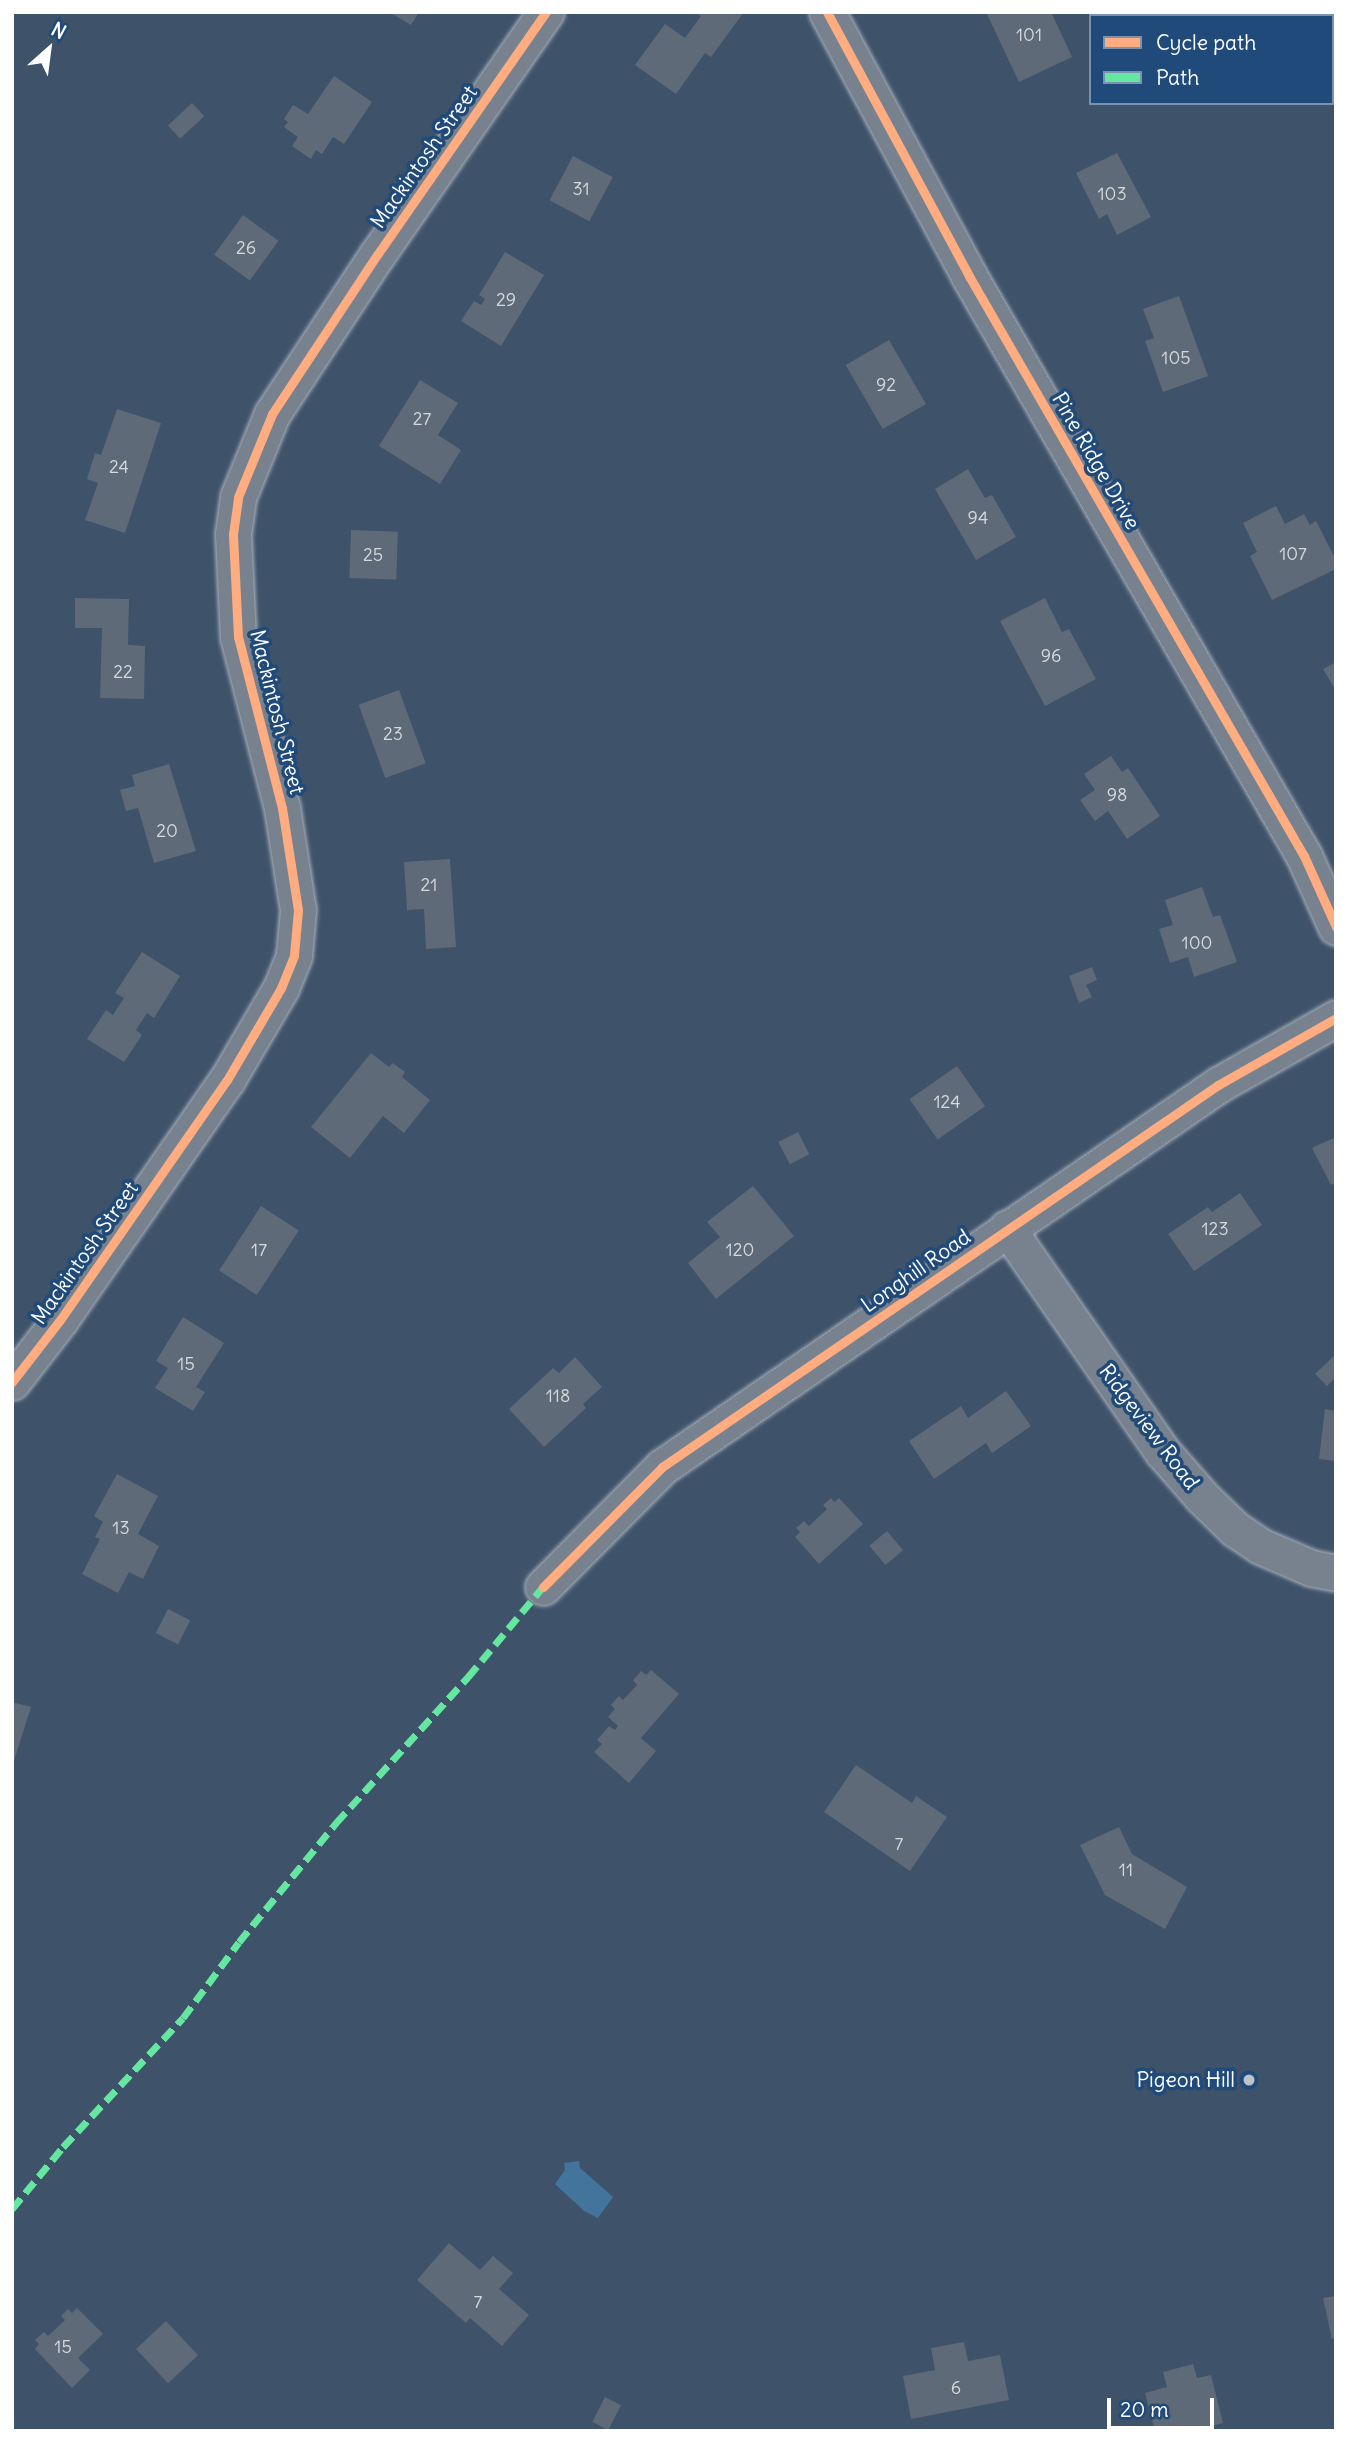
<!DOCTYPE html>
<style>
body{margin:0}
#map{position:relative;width:1348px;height:2443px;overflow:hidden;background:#3e5269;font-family:Delius,sans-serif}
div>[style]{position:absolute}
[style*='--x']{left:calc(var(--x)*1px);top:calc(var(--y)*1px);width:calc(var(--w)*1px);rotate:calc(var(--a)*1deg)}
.water>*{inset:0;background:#43759c}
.building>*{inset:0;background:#5e6a77;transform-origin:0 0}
.roads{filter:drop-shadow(0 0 2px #a8b1bc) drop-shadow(0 0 2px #a8b1bc)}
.minor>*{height:35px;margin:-17.5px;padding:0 17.5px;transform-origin:17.5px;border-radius:17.5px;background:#77828e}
.quiet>*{height:7px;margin-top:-3.5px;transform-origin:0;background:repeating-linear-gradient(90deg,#66e7a1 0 14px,transparent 0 21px)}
.cycleway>*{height:9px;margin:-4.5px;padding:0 4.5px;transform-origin:4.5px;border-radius:4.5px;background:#ffac80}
.dots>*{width:19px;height:19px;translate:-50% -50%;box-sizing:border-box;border:4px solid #1f4a7a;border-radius:50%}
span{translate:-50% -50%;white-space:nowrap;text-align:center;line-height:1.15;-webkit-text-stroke:7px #1f4a7a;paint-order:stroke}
.number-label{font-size:18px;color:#d7dadd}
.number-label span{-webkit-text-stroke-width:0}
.street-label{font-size:21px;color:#fff}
.poi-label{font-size:21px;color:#fff}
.right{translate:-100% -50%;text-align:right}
.frame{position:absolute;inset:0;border:14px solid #fff;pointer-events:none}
.legend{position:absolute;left:1089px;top:14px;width:245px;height:91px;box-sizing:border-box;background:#1f4a7a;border:2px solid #7992af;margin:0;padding:9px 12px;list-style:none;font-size:21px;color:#fff}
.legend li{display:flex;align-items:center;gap:14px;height:35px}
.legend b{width:35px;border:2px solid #7992af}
.north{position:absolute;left:14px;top:14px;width:70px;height:70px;-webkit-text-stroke:5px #1f4a7a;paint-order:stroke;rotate:28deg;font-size:19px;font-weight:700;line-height:28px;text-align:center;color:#fff}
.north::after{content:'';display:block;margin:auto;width:24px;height:32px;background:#fff;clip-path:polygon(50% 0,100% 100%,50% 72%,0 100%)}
.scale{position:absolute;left:1107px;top:2398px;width:107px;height:32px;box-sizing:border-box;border:4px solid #fff;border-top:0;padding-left:9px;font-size:21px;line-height:24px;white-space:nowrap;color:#fff;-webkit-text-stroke:5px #1f4a7a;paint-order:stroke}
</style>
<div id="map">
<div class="water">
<div style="clip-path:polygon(579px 2161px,580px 2168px,613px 2197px,598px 2218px,584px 2211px,555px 2184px,565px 2170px,564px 2163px)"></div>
</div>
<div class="building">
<div style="clip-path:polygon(389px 12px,419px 12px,411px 25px)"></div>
<div style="clip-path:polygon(695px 12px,744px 12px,711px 57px,705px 53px,676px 94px,635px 65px,665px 24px,685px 38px,701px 16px)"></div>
<div style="clip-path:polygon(986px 12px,1051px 12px,1072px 57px,1019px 82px)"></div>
<div style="clip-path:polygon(334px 76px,372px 102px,344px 144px,333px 137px,322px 154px,316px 150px,311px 159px,292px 146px,298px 137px,284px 127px,288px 122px,284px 119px,293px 105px,308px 114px)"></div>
<div style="left:192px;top:103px;width:18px;height:33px;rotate:47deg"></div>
<div style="clip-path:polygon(1117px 153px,1151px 217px,1117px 235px,1107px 214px,1099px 219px,1076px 173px)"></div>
<div style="left:573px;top:156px;width:45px;height:50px;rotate:28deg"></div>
<div style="left:243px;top:215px;width:44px;height:49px;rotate:36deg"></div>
<div style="clip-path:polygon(505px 252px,544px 275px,501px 346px,461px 321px,474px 301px,481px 305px,485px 299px,479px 295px)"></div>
<div style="clip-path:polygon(1179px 296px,1208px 376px,1163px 392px,1145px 341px,1154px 338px,1143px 309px)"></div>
<div style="left:889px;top:340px;width:74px;height:50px;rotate:60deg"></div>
<div style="clip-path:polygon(420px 380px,458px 403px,438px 435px,461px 450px,440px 484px,379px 446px)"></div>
<div style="clip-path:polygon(117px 409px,161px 423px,125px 533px,85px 520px,98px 483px,87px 479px,95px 453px,101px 455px)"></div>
<div style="clip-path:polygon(968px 469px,985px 498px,992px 495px,1016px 537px,976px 560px,935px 489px)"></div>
<div style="clip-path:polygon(1276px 506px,1285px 524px,1304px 514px,1310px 525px,1316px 521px,1336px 560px,1336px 569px,1272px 600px,1250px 556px,1257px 552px,1243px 523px)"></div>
<div style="left:351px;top:530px;width:47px;height:48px;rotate:2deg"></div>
<div style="clip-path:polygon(75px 598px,129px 599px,128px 645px,145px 646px,144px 699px,100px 698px,102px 628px,75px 628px)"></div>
<div style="clip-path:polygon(1045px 598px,1062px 632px,1069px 629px,1096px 679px,1045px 706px,1000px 621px)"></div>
<div style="clip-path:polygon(1336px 662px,1336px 691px,1323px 669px)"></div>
<div style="left:399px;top:690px;width:78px;height:43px;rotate:70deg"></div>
<div style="clip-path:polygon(1111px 756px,1122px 772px,1128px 768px,1160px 816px,1127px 839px,1108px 811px,1095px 821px,1080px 800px,1095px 790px,1084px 774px)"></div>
<div style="clip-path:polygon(169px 764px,196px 851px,154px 863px,138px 808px,126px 811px,120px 790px,135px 786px,132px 775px)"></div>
<div style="clip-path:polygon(450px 859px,456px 947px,426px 949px,424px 909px,407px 910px,404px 862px)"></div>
<div style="clip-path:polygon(1202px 887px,1213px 917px,1220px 915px,1237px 962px,1194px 977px,1188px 957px,1170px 963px,1159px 929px,1173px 925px,1165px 900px)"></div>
<div style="clip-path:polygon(142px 952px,180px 976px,154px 1018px,147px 1013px,136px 1030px,142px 1035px,124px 1062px,87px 1039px,106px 1010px,113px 1015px,124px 998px,115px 993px)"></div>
<div style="clip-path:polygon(1092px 967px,1097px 980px,1086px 985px,1092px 997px,1079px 1003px,1069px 976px)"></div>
<div style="clip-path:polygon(371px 1053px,389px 1067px,393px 1063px,405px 1072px,402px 1077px,430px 1100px,404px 1133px,383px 1116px,350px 1158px,311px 1127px)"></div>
<div style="left:957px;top:1066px;width:49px;height:58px;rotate:55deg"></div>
<div style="left:798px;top:1132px;width:25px;height:22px;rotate:63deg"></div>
<div style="clip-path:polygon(1336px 1137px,1336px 1182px,1331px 1185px,1312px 1148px)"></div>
<div style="clip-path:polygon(753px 1186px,794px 1236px,716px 1299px,688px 1263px,720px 1237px,707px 1222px)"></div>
<div style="clip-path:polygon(1240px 1193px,1262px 1225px,1194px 1271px,1168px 1234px,1208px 1207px,1212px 1212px)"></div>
<div style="left:261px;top:1206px;width:45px;height:77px;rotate:33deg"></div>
<div style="clip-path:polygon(183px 1317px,224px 1343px,196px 1387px,205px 1392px,193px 1411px,155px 1388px,168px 1368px,156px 1361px)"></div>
<div style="clip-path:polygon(1335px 1355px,1336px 1377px,1327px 1386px,1315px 1374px)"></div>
<div style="clip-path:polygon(575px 1357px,602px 1387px,583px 1404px,586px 1408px,544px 1447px,509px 1409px,553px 1368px,559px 1373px)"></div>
<div style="clip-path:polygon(1006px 1391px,1031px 1426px,992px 1453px,986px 1443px,934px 1479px,909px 1441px,961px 1406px,968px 1418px)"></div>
<div style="clip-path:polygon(1325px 1409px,1336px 1411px,1336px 1461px,1319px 1459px)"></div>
<div style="clip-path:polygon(117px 1474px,158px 1496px,138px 1534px,159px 1546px,143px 1579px,129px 1572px,118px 1593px,82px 1574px,100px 1539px,95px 1537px,103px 1522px,94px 1516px)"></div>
<div style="clip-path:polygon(831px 1498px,834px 1502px,839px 1498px,863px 1524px,819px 1564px,795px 1537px,800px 1532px,796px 1528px,804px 1521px,809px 1526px,827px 1509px,823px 1505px)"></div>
<div style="left:887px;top:1531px;width:25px;height:23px;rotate:50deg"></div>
<div style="left:168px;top:1609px;width:25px;height:27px;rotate:27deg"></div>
<div style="clip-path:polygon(651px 1670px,679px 1694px,641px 1738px,656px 1751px,629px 1783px,594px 1752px,602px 1744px,597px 1740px,609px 1726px,615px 1730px,618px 1726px,608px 1717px,615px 1709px,611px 1705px,619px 1696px,623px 1700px,637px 1685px,633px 1680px,641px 1671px,646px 1675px)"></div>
<div style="clip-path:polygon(12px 1702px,31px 1707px,13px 1764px,12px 1764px)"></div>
<div style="clip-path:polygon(856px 1765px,912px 1803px,916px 1796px,947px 1817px,910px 1871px,824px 1812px)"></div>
<div style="clip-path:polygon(1119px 1827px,1132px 1854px,1187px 1887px,1165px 1929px,1105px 1895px,1080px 1845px)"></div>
<div style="clip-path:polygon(449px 2243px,480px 2270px,493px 2256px,513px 2273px,499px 2289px,529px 2315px,502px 2346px,470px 2318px,466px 2323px,417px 2280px)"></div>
<div style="clip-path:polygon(1336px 2296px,1336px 2338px,1332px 2339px,1323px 2298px)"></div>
<div style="clip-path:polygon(77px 2308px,103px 2334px,78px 2358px,90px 2370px,72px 2388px,35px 2349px,39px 2344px,35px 2340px,44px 2332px,48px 2336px,65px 2320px,61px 2316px,68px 2309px,72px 2313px)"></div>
<div style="left:166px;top:2321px;width:47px;height:41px;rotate:47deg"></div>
<div style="clip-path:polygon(964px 2342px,968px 2361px,1000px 2355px,1009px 2400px,911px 2419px,903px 2376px,935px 2370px,931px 2348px)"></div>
<div style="clip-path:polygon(1193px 2364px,1197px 2378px,1211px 2375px,1223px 2423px,1193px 2431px,1155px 2431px,1145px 2393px,1167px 2387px,1163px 2372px)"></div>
<div style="left:605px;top:2397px;width:18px;height:28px;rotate:27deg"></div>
</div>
<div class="roads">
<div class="minor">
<div style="--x:827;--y:12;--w:300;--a:61.7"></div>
<div style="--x:969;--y:276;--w:670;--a:59.99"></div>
<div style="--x:1304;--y:856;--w:78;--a:65.7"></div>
<div style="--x:1007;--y:1228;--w:272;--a:55.2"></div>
<div style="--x:1162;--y:1451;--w:62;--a:48.9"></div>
<div style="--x:1203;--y:1498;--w:45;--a:44.1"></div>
<div style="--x:1235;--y:1529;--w:30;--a:34"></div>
<div style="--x:1260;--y:1546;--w:56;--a:23.3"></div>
<div style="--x:1311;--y:1568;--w:25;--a:11"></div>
<div style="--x:12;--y:1382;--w:78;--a:-52.3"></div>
<div style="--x:60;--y:1320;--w:292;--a:-55.2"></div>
<div style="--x:227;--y:1080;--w:107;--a:-59.6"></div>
<div style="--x:281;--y:988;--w:35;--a:-68"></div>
<div style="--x:294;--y:955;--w:45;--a:-84.9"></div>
<div style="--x:298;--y:910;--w:103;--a:-98.9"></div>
<div style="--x:282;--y:808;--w:177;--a:-104.4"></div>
<div style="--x:238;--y:637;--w:103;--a:-92.8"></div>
<div style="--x:233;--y:534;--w:37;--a:-82"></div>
<div style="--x:238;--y:497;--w:90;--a:-67.7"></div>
<div style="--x:272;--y:414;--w:191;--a:-56.6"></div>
<div style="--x:377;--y:255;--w:296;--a:-55.2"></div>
<div style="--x:543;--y:1587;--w:169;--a:-45.2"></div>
<div style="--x:662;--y:1467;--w:675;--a:-34.49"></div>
<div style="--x:1218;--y:1085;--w:136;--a:-29.6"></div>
</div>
</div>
<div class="quiet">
<div style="--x:12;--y:2209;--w:80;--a:-50.6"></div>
<div style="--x:63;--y:2147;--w:176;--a:-47.1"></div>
<div style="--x:183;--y:2018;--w:94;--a:-53.6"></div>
<div style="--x:239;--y:1942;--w:154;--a:-50.8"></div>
<div style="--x:336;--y:1823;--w:197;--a:-47.9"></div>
<div style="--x:468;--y:1677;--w:117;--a:-50.2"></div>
</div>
<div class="cycleway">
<div style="--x:827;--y:12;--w:300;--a:61.7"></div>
<div style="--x:969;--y:276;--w:670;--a:59.99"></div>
<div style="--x:1304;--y:856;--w:78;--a:65.7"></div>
<div style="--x:12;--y:1382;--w:78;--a:-52.3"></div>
<div style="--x:60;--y:1320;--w:292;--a:-55.2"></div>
<div style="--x:227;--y:1080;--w:107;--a:-59.6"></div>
<div style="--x:281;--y:988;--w:35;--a:-68"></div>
<div style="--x:294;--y:955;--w:45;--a:-84.9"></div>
<div style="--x:298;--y:910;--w:103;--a:-98.9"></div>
<div style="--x:282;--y:808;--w:177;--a:-104.4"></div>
<div style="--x:238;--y:637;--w:103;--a:-92.8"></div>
<div style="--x:233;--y:534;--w:37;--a:-82"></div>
<div style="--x:238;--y:497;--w:90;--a:-67.7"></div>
<div style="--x:272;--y:414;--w:191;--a:-56.6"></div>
<div style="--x:377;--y:255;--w:296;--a:-55.2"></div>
<div style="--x:543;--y:1587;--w:169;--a:-45.2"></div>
<div style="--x:662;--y:1467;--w:675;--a:-34.49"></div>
<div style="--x:1218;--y:1085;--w:136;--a:-29.6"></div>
</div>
<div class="dots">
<div style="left:1249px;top:2080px;background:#bbc2ca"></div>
</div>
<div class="number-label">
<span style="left:1029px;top:35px">101</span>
<span style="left:581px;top:189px">31</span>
<span style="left:1112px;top:194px">103</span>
<span style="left:246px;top:248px">26</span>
<span style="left:506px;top:300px">29</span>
<span style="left:1176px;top:358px">105</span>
<span style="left:886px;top:385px">92</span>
<span style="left:422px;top:419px">27</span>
<span style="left:119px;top:467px">24</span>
<span style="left:978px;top:518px">94</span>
<span style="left:1293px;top:554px">107</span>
<span style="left:373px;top:555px">25</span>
<span style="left:1051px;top:656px">96</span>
<span style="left:123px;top:672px">22</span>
<span style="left:393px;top:734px">23</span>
<span style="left:1117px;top:795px">98</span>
<span style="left:167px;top:831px">20</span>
<span style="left:429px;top:885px">21</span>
<span style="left:1197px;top:943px">100</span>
<span style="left:947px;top:1102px">124</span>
<span style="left:1215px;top:1229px">123</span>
<span style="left:259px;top:1250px">17</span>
<span style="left:740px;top:1250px">120</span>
<span style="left:186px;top:1364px">15</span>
<span style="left:558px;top:1396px">118</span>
<span style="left:121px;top:1528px">13</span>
<span style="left:899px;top:1844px">7</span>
<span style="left:1126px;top:1870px">11</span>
<span style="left:478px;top:2302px">7</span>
<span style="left:63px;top:2347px">15</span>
<span style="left:956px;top:2388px">6</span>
</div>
<div class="street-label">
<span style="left:424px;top:157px;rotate:-55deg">Mackintosh Street</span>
<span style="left:1096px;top:461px;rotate:60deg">Pine Ridge Drive</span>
<span style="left:277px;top:712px;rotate:76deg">Mackintosh Street</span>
<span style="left:85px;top:1253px;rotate:-55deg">Mackintosh Street</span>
<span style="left:916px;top:1271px;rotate:-35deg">Longhill Road</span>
<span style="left:1149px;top:1427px;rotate:53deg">Ridgeview Road</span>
</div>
<div class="poi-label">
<span class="right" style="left:1235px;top:2080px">Pigeon Hill</span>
</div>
<div class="frame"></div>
<ul class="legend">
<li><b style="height:9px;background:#ffac80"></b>Cycle path</li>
<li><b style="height:9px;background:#66e7a1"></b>Path</li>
</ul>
<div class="north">N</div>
<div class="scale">20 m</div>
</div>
